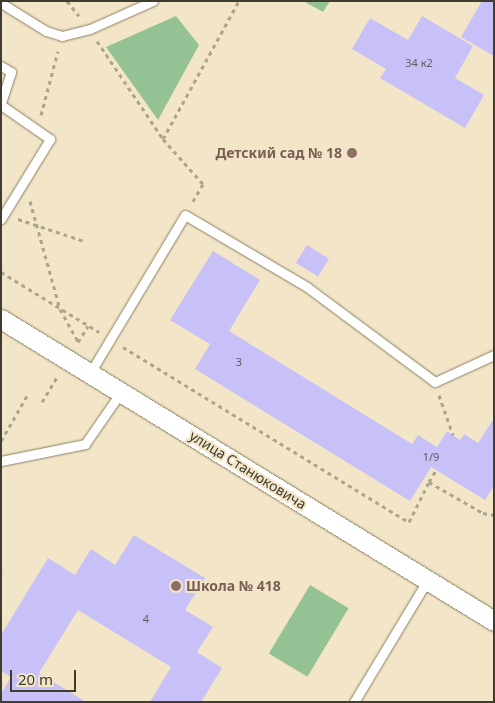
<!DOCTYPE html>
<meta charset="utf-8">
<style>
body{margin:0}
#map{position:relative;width:495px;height:703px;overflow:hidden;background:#f3e6c8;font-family:"Noto Sans",sans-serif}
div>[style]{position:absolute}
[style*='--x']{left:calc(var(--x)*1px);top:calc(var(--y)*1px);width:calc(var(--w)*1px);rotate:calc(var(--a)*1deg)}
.green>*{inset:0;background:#95c294;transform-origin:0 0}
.building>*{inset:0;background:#c7c1f7;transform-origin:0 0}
.path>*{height:3px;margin-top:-1.5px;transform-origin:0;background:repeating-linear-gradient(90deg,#ada48d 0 4px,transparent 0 8px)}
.roads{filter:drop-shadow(0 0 1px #8b7f63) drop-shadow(0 0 1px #8b7f63)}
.lane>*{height:9px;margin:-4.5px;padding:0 4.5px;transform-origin:4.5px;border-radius:4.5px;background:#fff}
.street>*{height:19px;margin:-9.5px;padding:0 9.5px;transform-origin:9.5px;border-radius:9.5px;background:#fff}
.dots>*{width:14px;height:14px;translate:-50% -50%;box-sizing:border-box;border:2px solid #f3e6c8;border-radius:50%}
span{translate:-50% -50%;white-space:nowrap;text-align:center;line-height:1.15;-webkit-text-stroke:4px #f3e6c8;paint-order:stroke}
.number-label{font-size:11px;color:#625d62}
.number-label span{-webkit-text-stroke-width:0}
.education-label{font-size:14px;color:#785e54;font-weight:700}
.right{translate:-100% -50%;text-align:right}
.left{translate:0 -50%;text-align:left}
.street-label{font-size:14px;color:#413c30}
.frame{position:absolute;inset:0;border:2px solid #413c30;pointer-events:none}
.scale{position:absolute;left:10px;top:670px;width:66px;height:22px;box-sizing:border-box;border:2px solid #413c30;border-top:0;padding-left:6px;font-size:15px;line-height:18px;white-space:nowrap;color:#413c30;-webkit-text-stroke:4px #f3e6c8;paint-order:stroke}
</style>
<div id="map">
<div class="green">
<div style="clip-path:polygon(303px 1px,330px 1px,323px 12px)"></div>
<div style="clip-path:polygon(176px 16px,199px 45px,158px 120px,106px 47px)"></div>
<div style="left:310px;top:585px;width:45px;height:80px;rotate:31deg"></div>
</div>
<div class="building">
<div style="clip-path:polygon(482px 1px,494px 1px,494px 56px,461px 37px)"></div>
<div style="clip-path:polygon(422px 16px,473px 46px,455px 78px,484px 95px,465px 128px,380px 78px,386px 69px,352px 49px,370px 18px,408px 40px)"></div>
<div style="left:307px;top:245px;width:26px;height:21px;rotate:32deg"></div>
<div style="clip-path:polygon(213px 251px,260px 280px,229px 331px,412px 444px,418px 435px,437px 447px,447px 431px,460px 440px,464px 434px,478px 443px,494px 418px,494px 486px,485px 500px,431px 467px,410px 501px,195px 369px,210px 344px,170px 320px)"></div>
<div style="clip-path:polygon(134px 535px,205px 578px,185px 610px,213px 627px,197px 652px,222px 668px,201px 702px,150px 702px,171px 667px,78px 610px,39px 673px,86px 702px,1px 702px,1px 694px,11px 677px,1px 671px,1px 635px,48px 558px,75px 575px,91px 549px,115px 565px)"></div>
</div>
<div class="path">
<div style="--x:67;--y:1;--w:19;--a:51"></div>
<div style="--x:97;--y:41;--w:118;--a:56"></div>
<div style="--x:163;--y:139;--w:60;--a:48.4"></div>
<div style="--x:203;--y:184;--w:20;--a:120"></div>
<div style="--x:41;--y:115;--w:66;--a:-75.1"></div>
<div style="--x:163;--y:139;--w:158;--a:-61.2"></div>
<div style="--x:30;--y:201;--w:112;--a:74.5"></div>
<div style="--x:60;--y:309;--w:37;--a:61"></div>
<div style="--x:18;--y:219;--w:70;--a:18.4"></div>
<div style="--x:1;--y:272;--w:115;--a:31.5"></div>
<div style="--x:78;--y:342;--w:19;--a:-58"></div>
<div style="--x:123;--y:347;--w:335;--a:31.5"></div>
<div style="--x:409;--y:522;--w:45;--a:-63.4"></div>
<div style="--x:429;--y:482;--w:62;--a:29.9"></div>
<div style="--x:483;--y:513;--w:11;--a:10"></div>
<div style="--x:439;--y:395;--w:42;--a:70.7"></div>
<div style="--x:42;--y:402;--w:29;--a:-59"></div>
<div style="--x:1;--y:441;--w:54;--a:-60.1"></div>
<div style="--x:429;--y:482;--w:14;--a:-60"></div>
<div style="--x:1;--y:574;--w:1;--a:90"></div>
</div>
<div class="roads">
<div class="lane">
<div style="--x:1;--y:3;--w:53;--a:31.9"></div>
<div style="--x:46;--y:31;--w:17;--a:17"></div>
<div style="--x:62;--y:36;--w:29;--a:-14"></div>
<div style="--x:90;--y:29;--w:69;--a:-24"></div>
<div style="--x:1;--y:66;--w:12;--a:31"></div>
<div style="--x:11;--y:72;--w:33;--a:108"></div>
<div style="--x:1;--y:105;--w:60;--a:34.8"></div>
<div style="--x:50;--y:139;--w:94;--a:121.5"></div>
<div style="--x:90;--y:373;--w:184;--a:-59"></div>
<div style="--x:185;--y:215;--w:142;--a:30.5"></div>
<div style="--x:307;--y:287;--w:159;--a:36.6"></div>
<div style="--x:435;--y:382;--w:65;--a:-24.6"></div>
<div style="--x:1;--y:461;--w:86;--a:-11.4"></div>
<div style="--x:85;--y:444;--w:63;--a:-55.3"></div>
<div style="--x:354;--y:702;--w:141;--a:-58.9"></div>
</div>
<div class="street">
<div style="--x:1;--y:319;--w:578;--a:31.49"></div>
</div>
</div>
<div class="dots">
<div style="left:352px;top:153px;background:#8d6e63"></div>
<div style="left:176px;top:586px;background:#8d6e63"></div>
</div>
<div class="number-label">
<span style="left:419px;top:63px">34 к2</span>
<span style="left:239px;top:362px">3</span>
<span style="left:431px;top:457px">1/9</span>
<span style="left:146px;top:619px">4</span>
</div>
<div class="education-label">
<span class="right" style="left:342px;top:153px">Детский сад № 18</span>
<span class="left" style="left:186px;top:586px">Школа № 418</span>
</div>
<div class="street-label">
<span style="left:248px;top:470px;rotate:32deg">улица Станюковича</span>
</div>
<div class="frame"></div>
<div class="scale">20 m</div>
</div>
